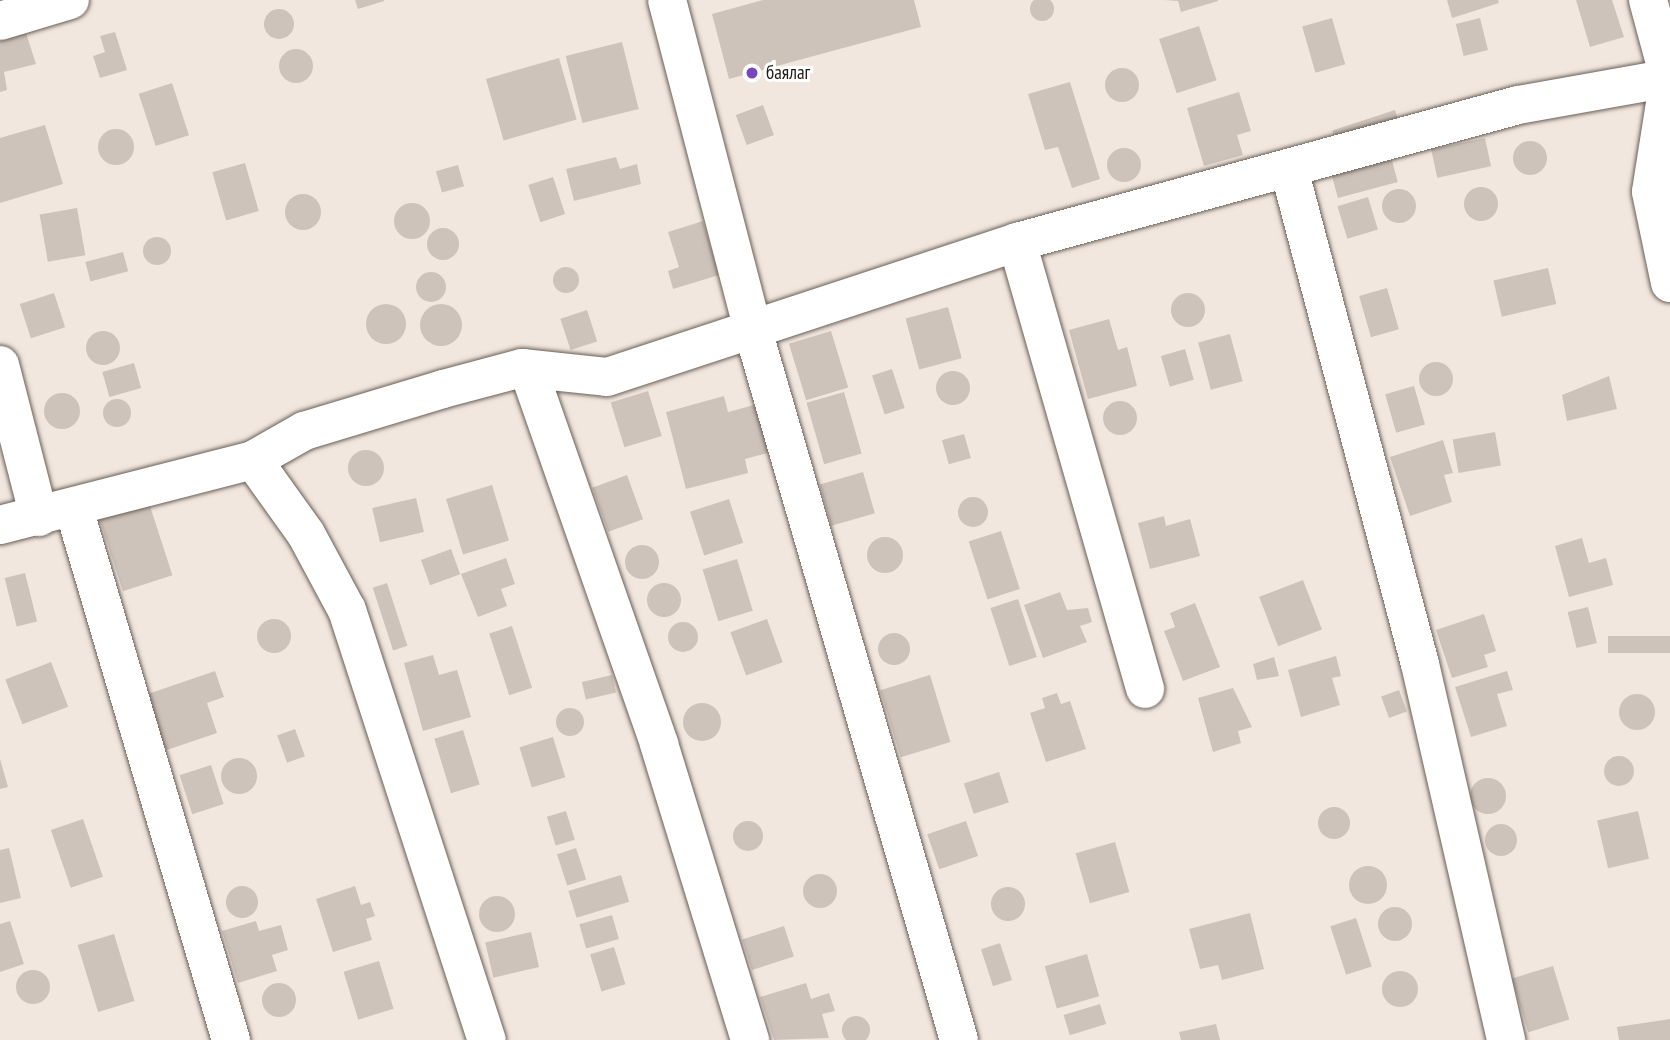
<!DOCTYPE html>
<meta charset="utf-8">
<style>
body{margin:0}
#map{position:relative;width:1670px;height:1040px;overflow:hidden;background:#f2e7de;font-family:"PT Sans Narrow",sans-serif}
div>[style]{position:absolute}
[style*='--x']{left:calc(var(--x)*1px);top:calc(var(--y)*1px);width:calc(var(--w)*1px);rotate:calc(var(--a)*1deg)}
.building>*{inset:0;background:#cec3bb;transform-origin:0 0}
.round{border-radius:50%}
.roads{filter:drop-shadow(0 0 2px #685f57) drop-shadow(0 0 2px #685f57)}
.minor>*{height:38px;margin:-19px;padding:0 19px;transform-origin:19px;border-radius:19px;background:#fff}
.dots>*{width:19px;height:19px;translate:-50% -50%;box-sizing:border-box;border:4px solid #fff;border-radius:50%}
span{translate:-50% -50%;white-space:nowrap;text-align:center;line-height:1.15;-webkit-text-stroke:6px #fff;paint-order:stroke}
.poi-label{font-size:19px;color:#1e1b18}
.left{translate:0 -50%;text-align:left}
</style>
<div id="map">
<div class="building">
<div class="round" style="left:1030px;top:-3px;width:24px;height:24px"></div>
<div style="clip-path:polygon(355px 0,384px 0,384px 1px,358px 9px)"></div>
<div style="clip-path:polygon(763px 0,914px 0,921px 27px,729px 79px,712px 14px)"></div>
<div style="clip-path:polygon(1164px 0,1218px 0,1218px 1px,1181px 12px,1178px 1px)"></div>
<div style="clip-path:polygon(1447px 0,1498px 0,1499px 3px,1452px 18px)"></div>
<div style="clip-path:polygon(1576px 0,1612px 0,1624px 37px,1590px 47px)"></div>
<div class="round" style="left:264px;top:9px;width:30px;height:30px"></div>
<div style="left:1332px;top:18px;width:48px;height:31px;rotate:74deg"></div>
<div style="left:1480px;top:18px;width:33px;height:25px;rotate:76deg"></div>
<div style="left:1199px;top:26px;width:57px;height:42px;rotate:72deg"></div>
<div style="clip-path:polygon(115px 32px,127px 70px,100px 78px,93px 56px,105px 52px,100px 36px)"></div>
<div style="clip-path:polygon(26px 33px,36px 64px,4px 72px,7px 90px,0 92px,0 41px)"></div>
<div style="left:622px;top:42px;width:69px;height:58px;rotate:76deg"></div>
<div class="round" style="left:279px;top:49px;width:34px;height:34px"></div>
<div style="left:559px;top:58px;width:64px;height:76px;rotate:74deg"></div>
<div class="round" style="left:1105px;top:68px;width:34px;height:34px"></div>
<div style="clip-path:polygon(1070px 82px,1100px 179px,1072px 188px,1058px 147px,1045px 150px,1028px 94px)"></div>
<div style="left:172px;top:83px;width:55px;height:35px;rotate:72deg"></div>
<div style="clip-path:polygon(1239px 92px,1251px 131px,1237px 135px,1243px 155px,1204px 166px,1187px 108px)"></div>
<div style="left:763px;top:105px;width:32px;height:29px;rotate:70deg"></div>
<div style="left:1395px;top:110px;width:9px;height:66px;rotate:72deg"></div>
<div style="clip-path:polygon(45px 125px,63px 184px,0 203px,0 138px)"></div>
<div class="round" style="left:98px;top:129px;width:36px;height:36px"></div>
<div style="left:1485px;top:138px;width:29px;height:55px;rotate:78deg"></div>
<div class="round" style="left:1513px;top:141px;width:34px;height:34px"></div>
<div class="round" style="left:1107px;top:148px;width:34px;height:34px"></div>
<div style="left:1390px;top:153px;width:30px;height:62px;rotate:75deg"></div>
<div style="clip-path:polygon(616px 157px,620px 169px,637px 164px,641px 184px,574px 201px,566px 169px)"></div>
<div style="left:245px;top:163px;width:50px;height:34px;rotate:74deg"></div>
<div style="left:458px;top:165px;width:22px;height:23px;rotate:74deg"></div>
<div style="left:553px;top:177px;width:39px;height:26px;rotate:72deg"></div>
<div class="round" style="left:1464px;top:187px;width:34px;height:34px"></div>
<div class="round" style="left:1382px;top:189px;width:34px;height:34px"></div>
<div class="round" style="left:285px;top:194px;width:36px;height:36px"></div>
<div style="left:1368px;top:197px;width:34px;height:32px;rotate:73deg"></div>
<div class="round" style="left:394px;top:203px;width:36px;height:36px"></div>
<div style="left:77px;top:208px;width:48px;height:38px;rotate:80deg"></div>
<div style="clip-path:polygon(703px 221px,719px 275px,673px 289px,668px 271px,679px 267px,668px 232px)"></div>
<div class="round" style="left:427px;top:228px;width:32px;height:32px"></div>
<div class="round" style="left:143px;top:237px;width:28px;height:28px"></div>
<div style="left:123px;top:252px;width:20px;height:39px;rotate:75deg"></div>
<div class="round" style="left:553px;top:267px;width:26px;height:26px"></div>
<div style="left:1548px;top:268px;width:37px;height:56px;rotate:77deg"></div>
<div class="round" style="left:416px;top:272px;width:30px;height:30px"></div>
<div style="left:1387px;top:288px;width:43px;height:29px;rotate:74deg"></div>
<div style="left:54px;top:293px;width:36px;height:36px;rotate:72deg"></div>
<div class="round" style="left:1171px;top:293px;width:34px;height:34px"></div>
<div class="round" style="left:420px;top:304px;width:42px;height:42px"></div>
<div class="round" style="left:366px;top:304px;width:40px;height:40px"></div>
<div style="left:948px;top:307px;width:53px;height:44px;rotate:75deg"></div>
<div style="left:587px;top:310px;width:33px;height:28px;rotate:72deg"></div>
<div style="clip-path:polygon(1109px 319px,1118px 350px,1127px 347px,1137px 386px,1088px 399px,1069px 330px)"></div>
<div style="left:831px;top:331px;width:59px;height:44px;rotate:73deg"></div>
<div class="round" style="left:86px;top:331px;width:34px;height:34px"></div>
<div style="left:1230px;top:334px;width:49px;height:33px;rotate:75deg"></div>
<div style="left:1185px;top:349px;width:32px;height:25px;rotate:74deg"></div>
<div class="round" style="left:1419px;top:362px;width:34px;height:34px"></div>
<div style="left:134px;top:363px;width:26px;height:33px;rotate:74deg"></div>
<div style="left:892px;top:369px;width:41px;height:21px;rotate:72deg"></div>
<div class="round" style="left:936px;top:371px;width:34px;height:34px"></div>
<div style="clip-path:polygon(1609px 376px,1617px 409px,1567px 421px,1562px 395px)"></div>
<div style="left:1414px;top:386px;width:40px;height:30px;rotate:74deg"></div>
<div style="left:648px;top:391px;width:47px;height:39px;rotate:73deg"></div>
<div style="left:844px;top:392px;width:64px;height:39px;rotate:74deg"></div>
<div class="round" style="left:44px;top:393px;width:36px;height:36px"></div>
<div style="clip-path:polygon(724px 396px,728px 412px,758px 404px,771px 452px,745px 459px,748px 473px,686px 489px,666px 412px)"></div>
<div class="round" style="left:103px;top:399px;width:28px;height:28px"></div>
<div class="round" style="left:1103px;top:401px;width:34px;height:34px"></div>
<div style="left:1495px;top:432px;width:34px;height:43px;rotate:80deg"></div>
<div style="left:964px;top:434px;width:25px;height:23px;rotate:74deg"></div>
<div style="clip-path:polygon(1443px 440px,1453px 473px,1444px 475px,1452px 502px,1410px 516px,1390px 457px)"></div>
<div class="round" style="left:348px;top:450px;width:36px;height:36px"></div>
<div style="left:863px;top:472px;width:43px;height:45px;rotate:74deg"></div>
<div style="left:627px;top:475px;width:47px;height:37px;rotate:70deg"></div>
<div style="left:492px;top:485px;width:58px;height:48px;rotate:73deg"></div>
<div class="round" style="left:958px;top:497px;width:30px;height:30px"></div>
<div style="left:416px;top:498px;width:35px;height:45px;rotate:77deg"></div>
<div style="left:729px;top:499px;width:46px;height:41px;rotate:72deg"></div>
<div style="left:148px;top:500px;width:79px;height:52px;rotate:72deg"></div>
<div style="clip-path:polygon(1164px 516px,1166px 526px,1190px 519px,1200px 556px,1150px 569px,1138px 523px)"></div>
<div style="left:1001px;top:531px;width:61px;height:34px;rotate:72deg"></div>
<div class="round" style="left:867px;top:537px;width:36px;height:36px"></div>
<div style="clip-path:polygon(1582px 538px,1589px 563px,1606px 558px,1613px 585px,1569px 597px,1555px 546px)"></div>
<div class="round" style="left:625px;top:545px;width:34px;height:34px"></div>
<div style="left:451px;top:549px;width:27px;height:32px;rotate:70deg"></div>
<div style="clip-path:polygon(506px 558px,515px 584px,501px 589px,507px 606px,478px 617px,461px 574px)"></div>
<div style="left:737px;top:559px;width:54px;height:36px;rotate:73deg"></div>
<div style="left:25px;top:573px;width:50px;height:21px;rotate:76deg"></div>
<div style="left:1303px;top:580px;width:53px;height:47px;rotate:69deg"></div>
<div style="left:387px;top:583px;width:66px;height:15px;rotate:72deg"></div>
<div class="round" style="left:647px;top:583px;width:34px;height:34px"></div>
<div style="clip-path:polygon(1060px 592px,1067px 610px,1088px 608px,1092px 622px,1080px 626px,1087px 642px,1043px 658px,1024px 605px)"></div>
<div style="left:1018px;top:599px;width:61px;height:29px;rotate:72deg"></div>
<div style="clip-path:polygon(1195px 603px,1220px 667px,1183px 681px,1164px 631px,1175px 627px,1170px 613px)"></div>
<div style="left:1588px;top:607px;width:37px;height:21px;rotate:76deg"></div>
<div style="clip-path:polygon(1484px 614px,1496px 651px,1484px 655px,1488px 667px,1452px 678px,1436px 630px)"></div>
<div class="round" style="left:257px;top:619px;width:34px;height:34px"></div>
<div style="left:767px;top:619px;width:46px;height:39px;rotate:70deg"></div>
<div class="round" style="left:668px;top:622px;width:30px;height:30px"></div>
<div style="left:512px;top:626px;width:65px;height:24px;rotate:72deg"></div>
<div class="round" style="left:878px;top:633px;width:32px;height:32px"></div>
<div style="left:1670px;top:636px;width:17px;height:62px;rotate:90deg"></div>
<div style="clip-path:polygon(433px 655px,439px 675px,457px 670px,471px 717px,423px 731px,404px 663px)"></div>
<div style="clip-path:polygon(1336px 656px,1341px 676px,1332px 678px,1340px 705px,1301px 717px,1288px 670px)"></div>
<div style="clip-path:polygon(1274px 657px,1279px 676px,1257px 680px,1253px 664px)"></div>
<div style="left:51px;top:662px;width:48px;height:49px;rotate:69deg"></div>
<div style="clip-path:polygon(215px 671px,224px 697px,207px 703px,217px 733px,164px 751px,145px 695px)"></div>
<div style="clip-path:polygon(1507px 671px,1513px 690px,1497px 694px,1507px 726px,1471px 737px,1455px 687px)"></div>
<div style="left:612px;top:675px;width:18px;height:31px;rotate:77deg"></div>
<div style="left:930px;top:675px;width:70px;height:52px;rotate:73deg"></div>
<div style="clip-path:polygon(1233px 688px,1252px 727px,1238px 731px,1241px 743px,1213px 752px,1198px 698px)"></div>
<div style="left:1399px;top:690px;width:23px;height:19px;rotate:70deg"></div>
<div style="clip-path:polygon(1057px 693px,1061px 704px,1070px 701px,1086px 749px,1046px 762px,1030px 713px,1045px 708px,1042px 698px)"></div>
<div class="round" style="left:1619px;top:694px;width:36px;height:36px"></div>
<div class="round" style="left:683px;top:703px;width:38px;height:38px"></div>
<div class="round" style="left:556px;top:708px;width:28px;height:28px"></div>
<div style="left:295px;top:729px;width:29px;height:19px;rotate:70deg"></div>
<div style="left:463px;top:730px;width:57px;height:30px;rotate:73deg"></div>
<div style="left:553px;top:737px;width:42px;height:35px;rotate:73deg"></div>
<div class="round" style="left:1604px;top:756px;width:30px;height:30px"></div>
<div class="round" style="left:221px;top:758px;width:36px;height:36px"></div>
<div style="clip-path:polygon(0 759px,8px 787px,0 789px)"></div>
<div style="left:211px;top:765px;width:41px;height:33px;rotate:72deg"></div>
<div style="left:999px;top:772px;width:32px;height:37px;rotate:72deg"></div>
<div class="round" style="left:1470px;top:778px;width:36px;height:36px"></div>
<div class="round" style="left:1318px;top:807px;width:32px;height:32px"></div>
<div style="left:566px;top:811px;width:30px;height:20px;rotate:73deg"></div>
<div style="left:1638px;top:811px;width:49px;height:42px;rotate:77deg"></div>
<div style="left:83px;top:819px;width:61px;height:34px;rotate:71deg"></div>
<div style="left:966px;top:821px;width:37px;height:41px;rotate:71deg"></div>
<div class="round" style="left:733px;top:821px;width:30px;height:30px"></div>
<div class="round" style="left:1485px;top:824px;width:32px;height:32px"></div>
<div style="left:1115px;top:842px;width:52px;height:41px;rotate:74deg"></div>
<div style="clip-path:polygon(9px 848px,21px 898px,0 903px,0 850px)"></div>
<div style="left:576px;top:848px;width:33px;height:20px;rotate:72deg"></div>
<div class="round" style="left:1349px;top:866px;width:38px;height:38px"></div>
<div class="round" style="left:803px;top:874px;width:34px;height:34px"></div>
<div style="left:621px;top:875px;width:28px;height:55px;rotate:73deg"></div>
<div class="round" style="left:226px;top:886px;width:32px;height:32px"></div>
<div style="clip-path:polygon(355px 886px,361px 905px,370px 902px,375px 916px,366px 919px,372px 940px,333px 952px,316px 899px)"></div>
<div class="round" style="left:991px;top:887px;width:34px;height:34px"></div>
<div class="round" style="left:479px;top:896px;width:36px;height:36px"></div>
<div class="round" style="left:1378px;top:907px;width:34px;height:34px"></div>
<div style="clip-path:polygon(1250px 913px,1264px 969px,1222px 980px,1218px 965px,1200px 969px,1189px 929px)"></div>
<div style="left:612px;top:915px;width:25px;height:34px;rotate:74deg"></div>
<div style="left:1356px;top:918px;width:51px;height:27px;rotate:72deg"></div>
<div style="clip-path:polygon(10px 921px,24px 964px,0 972px,0 924px)"></div>
<div style="clip-path:polygon(256px 921px,259px 931px,281px 925px,288px 950px,272px 955px,277px 971px,238px 983px,222px 931px)"></div>
<div style="left:784px;top:926px;width:32px;height:44px;rotate:72deg"></div>
<div style="left:531px;top:932px;width:36px;height:47px;rotate:77deg"></div>
<div style="left:114px;top:934px;width:70px;height:38px;rotate:73deg"></div>
<div style="left:1000px;top:943px;width:39px;height:20px;rotate:72deg"></div>
<div style="left:614px;top:947px;width:39px;height:25px;rotate:73deg"></div>
<div style="left:1087px;top:954px;width:44px;height:44px;rotate:74deg"></div>
<div style="left:379px;top:961px;width:50px;height:37px;rotate:73deg"></div>
<div style="left:1553px;top:966px;width:56px;height:43px;rotate:73deg"></div>
<div class="round" style="left:16px;top:970px;width:34px;height:34px"></div>
<div class="round" style="left:1382px;top:971px;width:36px;height:36px"></div>
<div style="clip-path:polygon(806px 983px,811px 999px,829px 993px,835px 1011px,822px 1014px,829px 1038px,774px 1040px,760px 997px)"></div>
<div class="round" style="left:262px;top:983px;width:34px;height:34px"></div>
<div style="left:1100px;top:1004px;width:21px;height:38px;rotate:73deg"></div>
<div class="round" style="left:842px;top:1016px;width:28px;height:28px"></div>
<div style="clip-path:polygon(1670px 1019px,1670px 1040px,1619px 1040px,1617px 1027px)"></div>
<div style="clip-path:polygon(1216px 1024px,1220px 1040px,1181px 1040px,1179px 1032px)"></div>
</div>
<div class="roads">
<div class="minor">
<div style="--x:667;--y:0;--w:338;--a:75.4"></div>
<div style="--x:752;--y:327;--w:742;--a:73.81"></div>
<div style="--x:1648;--y:0;--w:81;--a:74.9"></div>
<div style="--x:1669;--y:78;--w:115;--a:99"></div>
<div style="--x:1651;--y:192;--w:93;--a:78.2"></div>
<div style="--x:0;--y:21;--w:73;--a:-16.7"></div>
<div style="--x:1289;--y:169;--w:512;--a:75.18"></div>
<div style="--x:1420;--y:664;--w:386;--a:77.1"></div>
<div style="--x:1017;--y:242;--w:465;--a:74"></div>
<div style="--x:0;--y:365;--w:157;--a:75.6"></div>
<div style="--x:529;--y:372;--w:394;--a:70.7"></div>
<div style="--x:659;--y:744;--w:310;--a:72.9"></div>
<div style="--x:253;--y:460;--w:91;--a:54.4"></div>
<div style="--x:306;--y:534;--w:86;--a:61.7"></div>
<div style="--x:347;--y:610;--w:452;--a:72"></div>
<div style="--x:74;--y:509;--w:554;--a:73.53"></div>
<div style="--x:0;--y:525;--w:261;--a:-14.4"></div>
<div style="--x:253;--y:460;--w:59;--a:-29.6"></div>
<div style="--x:304;--y:431;--w:145;--a:-16.8"></div>
<div style="--x:443;--y:389;--w:82;--a:-14.9"></div>
<div style="--x:522;--y:368;--w:85;--a:6"></div>
<div style="--x:607;--y:377;--w:432;--a:-18.2"></div>
<div style="--x:1017;--y:242;--w:519;--a:-15.29"></div>
<div style="--x:1518;--y:105;--w:153;--a:-10.1"></div>
</div>
</div>
<div class="dots">
<div style="left:752px;top:73px;background:#7747bf"></div>
</div>
<div class="poi-label">
<span class="left" style="left:766px;top:73px">баялаг</span>
</div>
</div>
